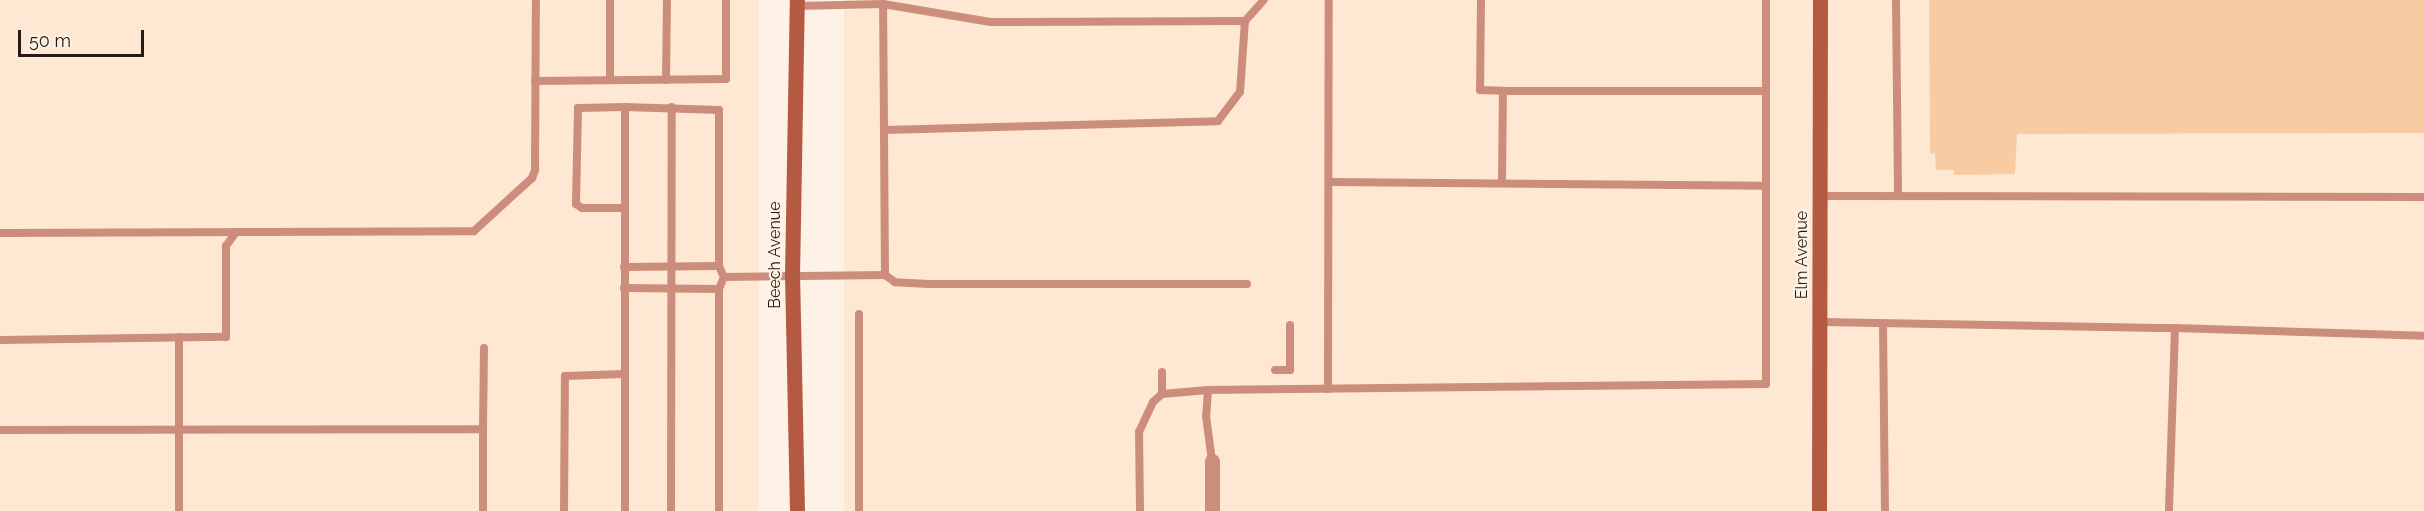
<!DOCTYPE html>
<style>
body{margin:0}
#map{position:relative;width:2424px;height:511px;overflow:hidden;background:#fef1e5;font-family:Raleway,sans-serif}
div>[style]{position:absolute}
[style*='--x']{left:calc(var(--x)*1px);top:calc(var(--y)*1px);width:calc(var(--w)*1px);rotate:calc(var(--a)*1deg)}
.built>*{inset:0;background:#fee8d4;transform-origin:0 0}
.building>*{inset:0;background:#f8cba3}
.lane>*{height:8px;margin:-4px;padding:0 4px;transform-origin:4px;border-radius:4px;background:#cd8d7c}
.street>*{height:15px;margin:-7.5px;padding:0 7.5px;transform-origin:7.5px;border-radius:7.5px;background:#cd8d7c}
.secondary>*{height:15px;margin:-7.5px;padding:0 7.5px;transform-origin:7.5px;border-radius:7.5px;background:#b45942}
span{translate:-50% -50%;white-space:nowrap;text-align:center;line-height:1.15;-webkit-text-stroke:4.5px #fef1e5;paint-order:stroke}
.street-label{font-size:16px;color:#241c15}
.scale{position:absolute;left:18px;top:30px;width:126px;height:27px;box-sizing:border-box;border:3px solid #241c15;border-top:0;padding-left:8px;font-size:18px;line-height:21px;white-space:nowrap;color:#241c15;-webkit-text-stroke:4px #fef1e5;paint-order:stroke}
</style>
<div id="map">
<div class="built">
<div style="left:0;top:0;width:759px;height:511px"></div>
<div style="left:844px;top:0;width:1580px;height:511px"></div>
</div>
<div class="building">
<div style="clip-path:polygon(1929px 0,2424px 0,2424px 133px,2017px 134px,2015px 174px,1954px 175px,1954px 170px,1936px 170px,1935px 153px,1930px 154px)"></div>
</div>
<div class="lane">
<div style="--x:1481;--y:0;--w:90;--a:90.6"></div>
<div style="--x:1480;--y:90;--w:23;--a:2"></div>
<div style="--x:1896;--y:0;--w:195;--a:89.4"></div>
<div style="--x:797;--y:6;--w:86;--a:-1.3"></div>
<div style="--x:610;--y:80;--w:80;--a:-90"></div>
<div style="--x:666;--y:80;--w:80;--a:-89.3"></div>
<div style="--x:535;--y:81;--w:191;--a:-0.6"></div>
<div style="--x:726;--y:79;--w:79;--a:-90"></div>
<div style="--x:625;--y:107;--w:94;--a:1.8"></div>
<div style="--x:719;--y:110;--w:156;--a:90"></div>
<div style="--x:719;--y:266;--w:12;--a:66"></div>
<div style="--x:724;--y:277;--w:13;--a:113"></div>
<div style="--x:719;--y:289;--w:222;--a:90"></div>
<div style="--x:884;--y:130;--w:334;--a:-1.5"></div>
<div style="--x:1218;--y:121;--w:36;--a:-53"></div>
<div style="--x:1240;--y:92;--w:71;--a:-86"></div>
<div style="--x:1329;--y:182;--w:437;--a:0.5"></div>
<div style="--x:1502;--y:183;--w:92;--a:-89.4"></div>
<div style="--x:1503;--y:91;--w:263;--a:0"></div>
<div style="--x:1821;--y:196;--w:603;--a:0.1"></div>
<div style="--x:624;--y:208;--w:42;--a:180"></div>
<div style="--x:582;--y:208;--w:7;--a:-146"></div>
<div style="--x:576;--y:204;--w:96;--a:-88.8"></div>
<div style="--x:578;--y:108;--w:47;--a:-1.2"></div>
<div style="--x:625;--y:107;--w:404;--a:90"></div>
<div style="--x:0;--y:233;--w:474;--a:-0.2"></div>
<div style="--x:474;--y:231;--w:79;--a:-42.4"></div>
<div style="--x:532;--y:178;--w:9;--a:-69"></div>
<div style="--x:535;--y:170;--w:170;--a:-89.7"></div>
<div style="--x:624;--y:267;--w:95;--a:-0.6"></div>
<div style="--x:724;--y:277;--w:161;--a:-0.7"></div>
<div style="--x:1247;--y:284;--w:318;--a:180"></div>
<div style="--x:929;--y:284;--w:34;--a:-177"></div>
<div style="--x:895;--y:282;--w:12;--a:-145"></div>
<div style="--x:885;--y:275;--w:271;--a:-90.4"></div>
<div style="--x:883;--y:4;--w:109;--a:9.5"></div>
<div style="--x:991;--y:22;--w:254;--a:-0.2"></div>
<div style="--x:1245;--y:21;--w:28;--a:-48"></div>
<div style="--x:624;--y:288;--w:95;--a:0.6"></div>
<div style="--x:1820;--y:322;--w:355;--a:1"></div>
<div style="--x:2175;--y:328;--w:183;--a:91.9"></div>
<div style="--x:1883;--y:323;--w:188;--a:89.4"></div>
<div style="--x:2175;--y:328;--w:249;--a:1.8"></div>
<div style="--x:179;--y:337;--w:174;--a:90"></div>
<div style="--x:0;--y:340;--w:226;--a:-0.8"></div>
<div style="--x:226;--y:337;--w:91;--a:-90"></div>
<div style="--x:226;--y:246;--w:17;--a:-54"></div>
<div style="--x:1275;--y:370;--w:15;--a:0"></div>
<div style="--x:1290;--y:370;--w:45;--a:-90"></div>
<div style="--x:1162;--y:372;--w:22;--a:90"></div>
<div style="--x:1328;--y:389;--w:389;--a:-89.9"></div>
<div style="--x:1208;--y:390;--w:26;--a:94"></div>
<div style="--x:1206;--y:416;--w:45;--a:82.4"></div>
<div style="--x:483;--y:429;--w:81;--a:-89.3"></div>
<div style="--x:0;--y:430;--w:483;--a:-0.1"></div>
<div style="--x:483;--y:429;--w:82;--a:90"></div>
<div style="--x:564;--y:511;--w:135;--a:-89.6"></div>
<div style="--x:565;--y:376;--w:59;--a:-1.9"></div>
<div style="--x:671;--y:511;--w:404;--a:-89.9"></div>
<div style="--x:859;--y:511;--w:197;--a:-90"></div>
<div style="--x:1140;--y:511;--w:79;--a:-90.7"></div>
<div style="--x:1139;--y:432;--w:33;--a:-65"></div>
<div style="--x:1153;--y:402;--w:12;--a:-42"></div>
<div style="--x:1162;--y:394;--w:46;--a:-5"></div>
<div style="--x:1208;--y:390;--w:558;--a:-0.62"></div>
<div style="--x:1766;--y:384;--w:384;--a:-90"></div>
</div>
<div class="street">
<div style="--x:1212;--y:511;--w:50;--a:-90"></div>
</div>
<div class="secondary">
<div style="--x:797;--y:511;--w:234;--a:-91.2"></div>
<div style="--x:792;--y:277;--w:277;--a:-89"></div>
<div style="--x:1819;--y:511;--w:511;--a:-89.89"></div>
</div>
<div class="street-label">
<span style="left:775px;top:255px;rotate:-90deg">Beech Avenue</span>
<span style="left:1802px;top:255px;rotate:-90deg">Elm Avenue</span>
</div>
<div class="scale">50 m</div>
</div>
